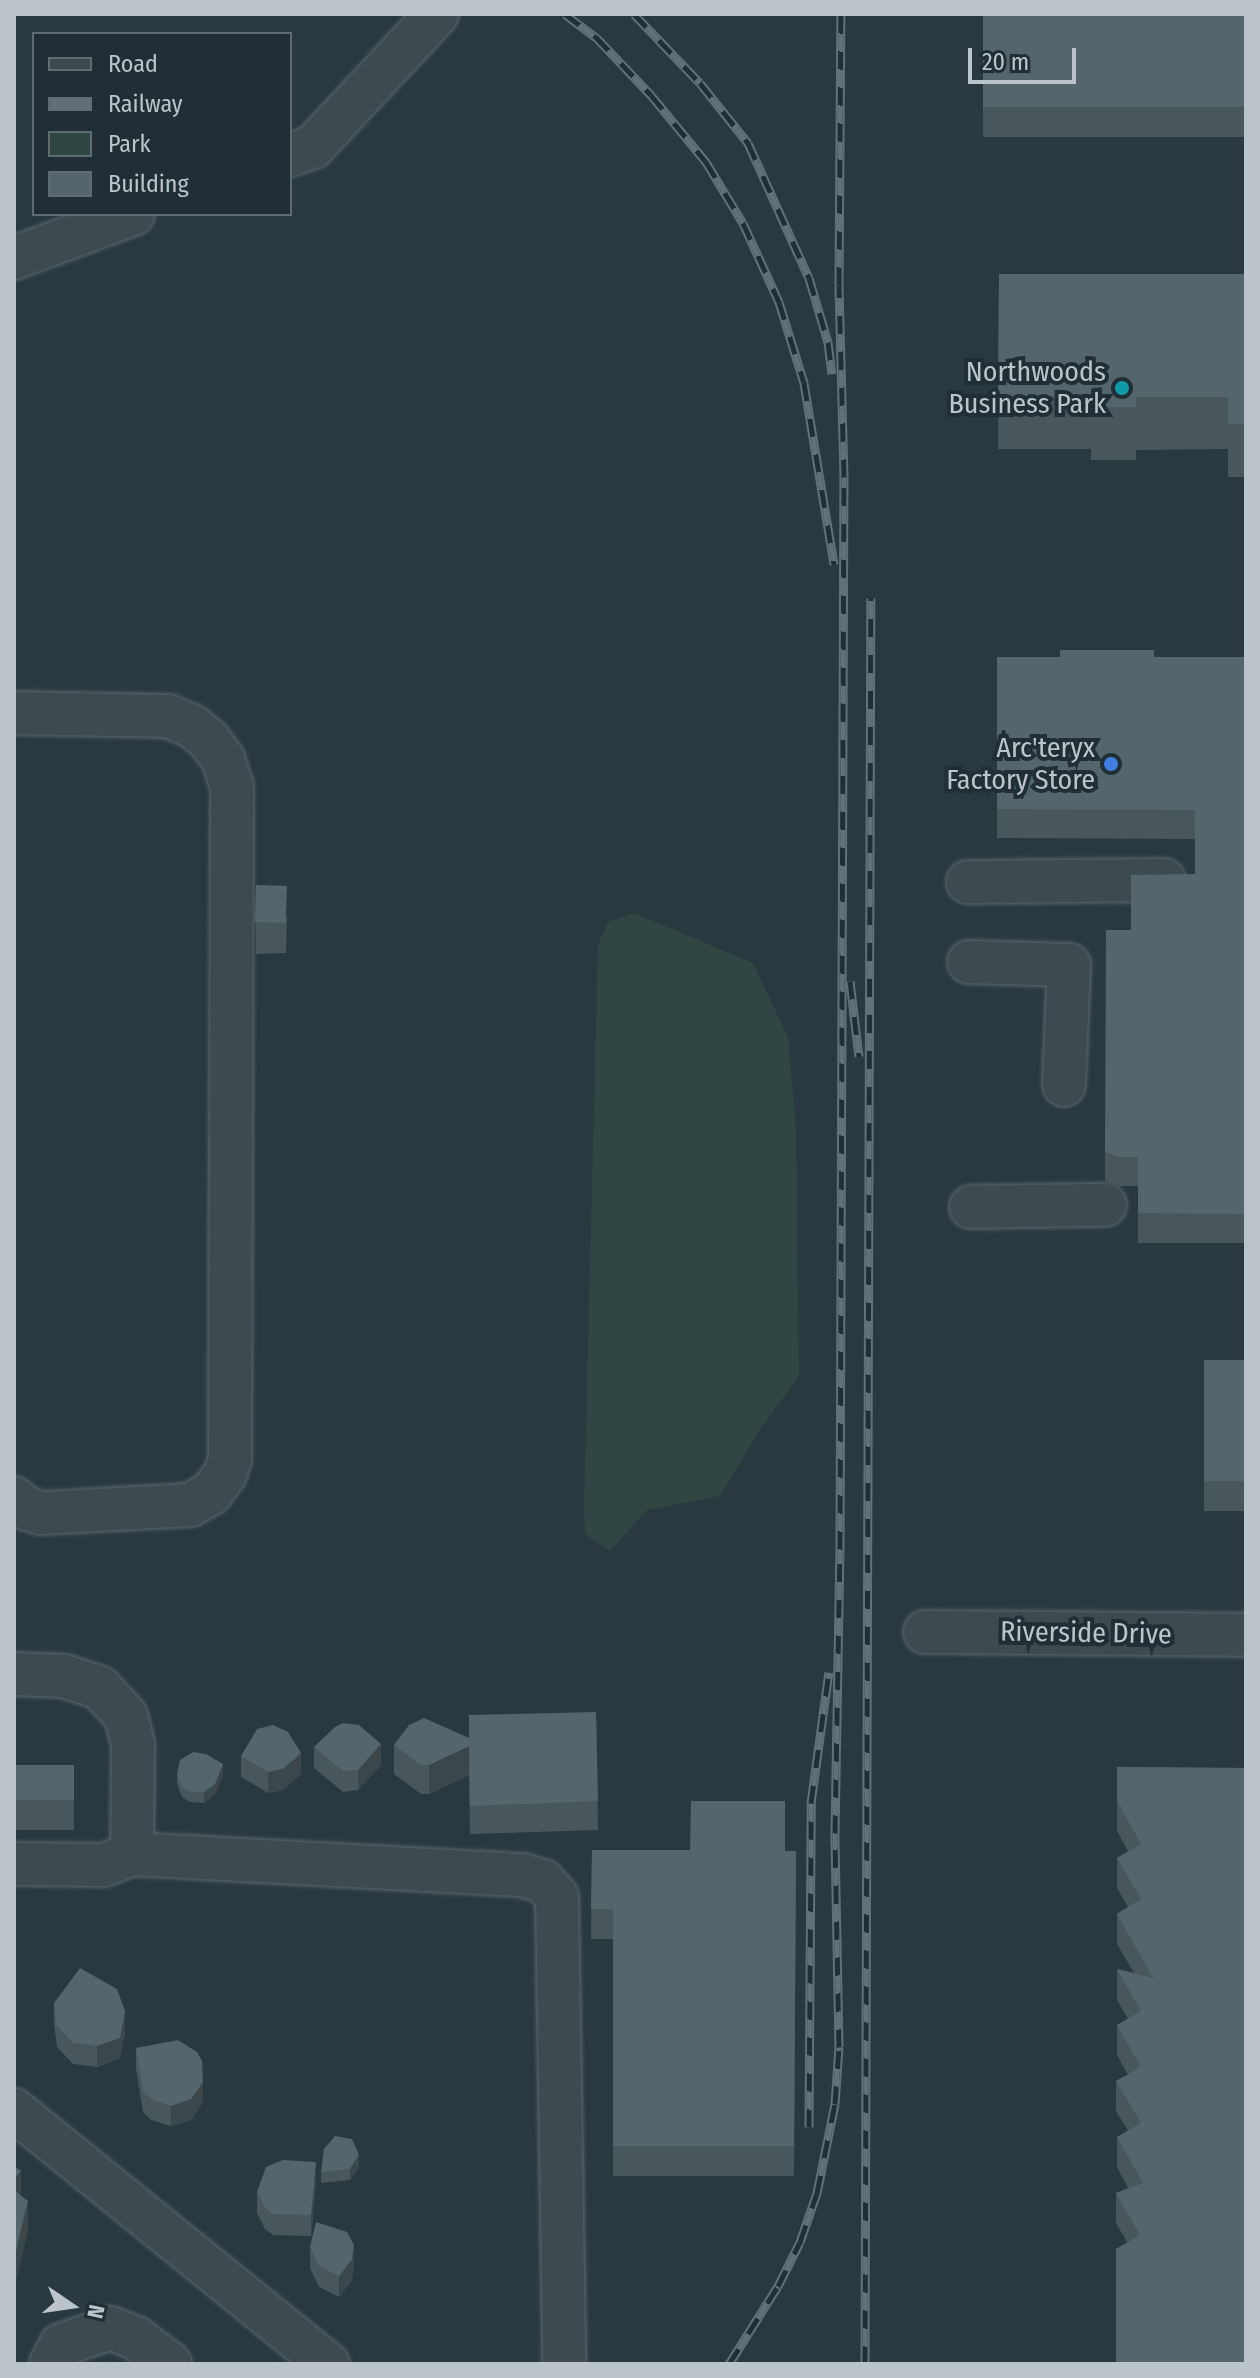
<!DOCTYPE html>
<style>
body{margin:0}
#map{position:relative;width:1260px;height:2378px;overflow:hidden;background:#2a3840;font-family:"Fira Sans Condensed",sans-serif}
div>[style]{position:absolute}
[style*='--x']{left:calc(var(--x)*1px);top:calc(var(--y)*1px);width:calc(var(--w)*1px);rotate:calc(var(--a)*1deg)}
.green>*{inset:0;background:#304642}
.roads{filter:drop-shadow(0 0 2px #5c676d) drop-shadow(0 0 2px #5c676d)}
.minor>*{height:42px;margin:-21px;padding:0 21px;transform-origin:21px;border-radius:21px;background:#3e4950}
.rail>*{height:9px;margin-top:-4.5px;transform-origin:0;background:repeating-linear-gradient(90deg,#222e35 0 18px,#627078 0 36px);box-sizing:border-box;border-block:2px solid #627078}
.wall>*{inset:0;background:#49575d;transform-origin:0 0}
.shaded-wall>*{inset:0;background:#3c474c}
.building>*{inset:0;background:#55656c;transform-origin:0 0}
.dots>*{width:22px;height:22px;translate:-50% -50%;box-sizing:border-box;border:4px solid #222e35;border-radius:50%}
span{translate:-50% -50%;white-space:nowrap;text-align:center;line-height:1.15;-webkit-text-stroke:8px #222e35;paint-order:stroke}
.poi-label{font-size:28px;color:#bbc4ca}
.right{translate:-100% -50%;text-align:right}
.street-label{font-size:28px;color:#bbc4ca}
.frame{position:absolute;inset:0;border:16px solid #bbc4ca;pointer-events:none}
.legend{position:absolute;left:32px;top:32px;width:260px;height:184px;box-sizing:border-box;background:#222e35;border:2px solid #5f6a71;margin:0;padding:10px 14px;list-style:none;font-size:24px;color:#bbc4ca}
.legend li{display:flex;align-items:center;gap:16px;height:40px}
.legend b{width:40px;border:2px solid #5f6a71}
.north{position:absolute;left:32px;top:2266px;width:80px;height:80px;-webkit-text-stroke:6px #222e35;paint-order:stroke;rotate:103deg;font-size:22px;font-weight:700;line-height:32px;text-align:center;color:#bbc4ca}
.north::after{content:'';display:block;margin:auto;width:28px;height:36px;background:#bbc4ca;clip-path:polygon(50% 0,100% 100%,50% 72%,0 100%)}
.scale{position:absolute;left:968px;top:48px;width:108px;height:36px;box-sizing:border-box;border:4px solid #bbc4ca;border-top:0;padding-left:10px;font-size:24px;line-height:28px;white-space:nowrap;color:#bbc4ca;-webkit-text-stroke:6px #222e35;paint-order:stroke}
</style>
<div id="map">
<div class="green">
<div style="clip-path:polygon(634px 913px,753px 963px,788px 1037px,796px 1130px,799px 1376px,759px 1431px,720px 1496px,647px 1510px,610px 1551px,585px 1534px,584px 1504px,598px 944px,608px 922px)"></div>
</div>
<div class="roads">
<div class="minor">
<div style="--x:290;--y:155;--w:24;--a:-19"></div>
<div style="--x:313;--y:147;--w:182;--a:-47"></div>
<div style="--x:14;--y:258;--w:127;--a:-20.3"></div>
<div style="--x:14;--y:713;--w:154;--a:1.1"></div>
<div style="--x:168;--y:716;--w:26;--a:23"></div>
<div style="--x:192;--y:726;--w:21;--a:39"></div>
<div style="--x:208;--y:739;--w:25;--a:53"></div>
<div style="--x:223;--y:759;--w:28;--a:72"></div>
<div style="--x:232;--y:786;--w:673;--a:90.17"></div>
<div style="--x:230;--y:1459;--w:16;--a:108"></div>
<div style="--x:225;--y:1474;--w:24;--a:126"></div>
<div style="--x:211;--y:1493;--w:24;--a:150"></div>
<div style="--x:190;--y:1505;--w:150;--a:176.9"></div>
<div style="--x:40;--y:1513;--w:16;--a:-162"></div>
<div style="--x:25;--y:1508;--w:15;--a:-138"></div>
<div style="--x:968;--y:882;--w:196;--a:-0.6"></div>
<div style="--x:969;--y:962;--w:100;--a:1.7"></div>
<div style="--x:1069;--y:965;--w:120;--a:92.4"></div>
<div style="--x:971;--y:1207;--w:134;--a:-0.9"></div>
<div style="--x:925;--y:1632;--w:321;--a:0.5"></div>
<div style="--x:14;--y:1674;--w:50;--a:2.3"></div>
<div style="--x:64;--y:1676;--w:38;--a:18"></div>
<div style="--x:100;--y:1688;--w:38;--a:47"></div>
<div style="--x:126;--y:1716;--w:30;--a:76"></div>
<div style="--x:133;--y:1745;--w:109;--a:90.5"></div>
<div style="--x:14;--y:1864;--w:90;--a:0.6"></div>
<div style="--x:104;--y:1865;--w:30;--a:-21"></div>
<div style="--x:132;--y:1854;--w:391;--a:3.1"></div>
<div style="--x:522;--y:1875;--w:22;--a:16"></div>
<div style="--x:543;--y:1881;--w:21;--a:49"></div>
<div style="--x:557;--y:1897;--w:467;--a:89.1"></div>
<div style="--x:14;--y:2110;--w:404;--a:39"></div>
<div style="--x:51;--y:2364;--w:21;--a:-62"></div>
<div style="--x:61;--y:2345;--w:52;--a:-19.1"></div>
<div style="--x:110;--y:2328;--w:28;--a:21"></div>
<div style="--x:136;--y:2338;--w:43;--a:37.4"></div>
</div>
</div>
<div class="rail">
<div style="--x:565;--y:14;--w:39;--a:37"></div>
<div style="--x:596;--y:37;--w:80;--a:46.5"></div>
<div style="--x:651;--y:95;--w:87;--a:50.6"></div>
<div style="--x:706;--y:162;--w:71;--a:58.8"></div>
<div style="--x:743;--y:223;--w:87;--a:65.5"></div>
<div style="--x:779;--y:302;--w:85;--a:72.8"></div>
<div style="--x:804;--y:383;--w:184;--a:80.6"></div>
<div style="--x:634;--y:14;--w:95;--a:46.3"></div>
<div style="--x:700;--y:83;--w:77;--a:51.3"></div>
<div style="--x:748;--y:143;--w:148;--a:65.7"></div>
<div style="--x:809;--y:278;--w:67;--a:73.5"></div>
<div style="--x:828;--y:342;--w:32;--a:83"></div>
<div style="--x:850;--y:981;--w:76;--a:83.2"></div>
<div style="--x:809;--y:2127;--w:324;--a:-89.6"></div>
<div style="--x:811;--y:1803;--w:132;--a:-82.2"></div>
<div style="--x:729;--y:2364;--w:92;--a:-57.9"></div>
<div style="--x:778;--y:2286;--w:49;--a:-63.4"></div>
<div style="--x:800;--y:2242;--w:52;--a:-70.9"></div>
<div style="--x:817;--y:2193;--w:91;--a:-78.6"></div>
<div style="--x:835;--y:2104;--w:57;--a:-86"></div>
<div style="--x:839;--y:2047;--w:214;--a:-91.1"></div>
<div style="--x:835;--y:1833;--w:284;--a:-89"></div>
<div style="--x:840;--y:1549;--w:1072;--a:-89.79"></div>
<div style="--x:844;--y:477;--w:192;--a:-91.5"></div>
<div style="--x:839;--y:285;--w:271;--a:-89.6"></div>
<div style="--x:865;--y:2364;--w:1766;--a:-89.81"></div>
</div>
<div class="wall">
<div style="left:983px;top:14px;width:263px;height:123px"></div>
<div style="clip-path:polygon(999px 274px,1246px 274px,1246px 477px,1228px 477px,1228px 449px,1136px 450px,1136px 460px,1091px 460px,1091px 449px,998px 449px)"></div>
<div style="clip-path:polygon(997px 657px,1246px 657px,1246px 1243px,1138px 1243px,1138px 1186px,1119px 1186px,1105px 1181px,1105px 1152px,1131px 930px,1195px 874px,1195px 839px,997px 838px)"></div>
<div style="clip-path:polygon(256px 887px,287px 916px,286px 953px,256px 954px)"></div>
<div style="left:1204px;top:1360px;width:42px;height:151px"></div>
<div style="clip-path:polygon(596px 1712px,598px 1830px,470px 1834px,469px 1775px,429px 1794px,421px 1794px,394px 1774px,394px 1745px,469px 1738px)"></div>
<div style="clip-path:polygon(314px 1747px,381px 1765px,358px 1790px,343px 1792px,314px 1768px)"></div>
<div style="clip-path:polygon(241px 1756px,301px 1774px,283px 1790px,268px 1793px,241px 1777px)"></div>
<div style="left:74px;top:1765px;width:65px;height:60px;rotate:90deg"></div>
<div style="clip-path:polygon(1117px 1767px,1246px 1768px,1246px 2364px,1127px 2242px,1116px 2223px,1116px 2193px,1128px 2188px,1117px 2167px,1117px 2137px,1128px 2131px,1116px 2111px,1116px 2081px,1128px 2075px,1117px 2055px,1117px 2025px,1128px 2019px,1117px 2000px,1117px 1969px,1134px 1973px,1117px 1944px,1117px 1914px,1128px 1907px,1117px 1888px,1117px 1858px,1128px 1851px,1117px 1831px)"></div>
<div style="clip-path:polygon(177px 1774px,223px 1775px,215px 1794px,204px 1803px,190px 1802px,182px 1797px,177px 1784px)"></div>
<div style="clip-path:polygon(592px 1850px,796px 1851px,794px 2176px,613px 2176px,613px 1939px,591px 1939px)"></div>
<div style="clip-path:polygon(54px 2003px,125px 2032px,120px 2058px,97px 2067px,73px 2064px,57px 2047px,54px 2024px)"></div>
<div style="clip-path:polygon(136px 2048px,203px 2102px,191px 2120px,171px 2126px,151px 2120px,143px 2112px,136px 2069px)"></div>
<div style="clip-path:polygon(359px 2166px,350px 2180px,321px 2183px,321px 2172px)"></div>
<div style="clip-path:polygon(316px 2182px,311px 2236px,273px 2235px,265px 2229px,257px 2213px,257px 2192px)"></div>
<div style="clip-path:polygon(310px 2247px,354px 2265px,352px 2280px,339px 2297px,319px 2287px,310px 2268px)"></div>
</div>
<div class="shaded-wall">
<div style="clip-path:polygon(381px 1744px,381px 1765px,358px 1790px,358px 1770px)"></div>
<div style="clip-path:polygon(469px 1746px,469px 1775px,429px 1794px,429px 1765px)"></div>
<div style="clip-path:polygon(301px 1753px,301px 1774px,283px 1790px,268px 1793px,268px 1772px)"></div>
<div style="clip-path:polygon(223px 1764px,223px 1775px,215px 1794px,204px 1803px,204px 1792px)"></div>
<div style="clip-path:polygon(125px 2011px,125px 2032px,120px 2058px,97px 2067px,97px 2046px)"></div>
<div style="clip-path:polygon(203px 2082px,203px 2102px,191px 2120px,171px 2126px,171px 2106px)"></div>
<div style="clip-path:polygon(359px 2155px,359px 2166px,350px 2180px,350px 2169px)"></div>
<div style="clip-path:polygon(316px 2162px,316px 2182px,311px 2236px,311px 2215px)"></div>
<div style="clip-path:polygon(21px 2171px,21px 2201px,14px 2209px,14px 2179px)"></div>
<div style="clip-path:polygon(28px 2201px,28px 2231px,14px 2289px,14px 2259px)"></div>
<div style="clip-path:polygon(354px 2245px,354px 2265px,352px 2280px,339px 2297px,339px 2276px)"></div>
</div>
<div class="building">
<div style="left:983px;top:14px;width:263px;height:93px"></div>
<div style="clip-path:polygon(999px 274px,1246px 274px,1246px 424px,1228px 424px,1228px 397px,1136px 397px,1136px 407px,1091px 407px,1091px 397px,998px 397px)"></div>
<div style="clip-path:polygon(1060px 650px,1154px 650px,1154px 657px,1246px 657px,1246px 1214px,1138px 1213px,1138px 1157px,1119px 1157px,1105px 1152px,1106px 930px,1131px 930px,1131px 875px,1195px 874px,1195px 810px,997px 809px,997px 657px,1060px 657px)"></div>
<div style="left:287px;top:886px;width:37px;height:31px;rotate:92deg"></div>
<div style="left:1204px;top:1360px;width:42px;height:121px"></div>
<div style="clip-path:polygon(596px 1712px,598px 1801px,470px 1806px,469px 1746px,429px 1765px,421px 1765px,394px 1745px,409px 1725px,424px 1718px,469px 1738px,469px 1715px)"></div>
<div style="clip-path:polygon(343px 1723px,359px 1725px,381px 1744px,358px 1770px,343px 1771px,314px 1747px,335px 1727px)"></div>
<div style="clip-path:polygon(273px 1725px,288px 1732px,301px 1753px,283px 1769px,268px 1772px,241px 1756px,257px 1729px)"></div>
<div style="clip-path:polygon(193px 1752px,206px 1754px,223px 1764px,215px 1784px,204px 1792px,190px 1792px,182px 1787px,177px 1774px,180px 1760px)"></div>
<div style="left:74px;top:1765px;width:35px;height:60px;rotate:90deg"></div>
<div style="clip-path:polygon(1117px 1767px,1246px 1768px,1246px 2364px,1116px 2364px,1116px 2249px,1140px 2235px,1116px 2193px,1143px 2183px,1117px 2137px,1141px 2123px,1116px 2081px,1141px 2067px,1117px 2025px,1141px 2011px,1117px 1969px,1153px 1978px,1117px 1914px,1141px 1899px,1117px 1858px,1141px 1844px,1117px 1801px)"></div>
<div style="clip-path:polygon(691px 1801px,785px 1801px,785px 1851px,796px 1851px,794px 2146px,613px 2146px,613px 1909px,591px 1909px,592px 1850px,690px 1850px)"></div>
<div style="clip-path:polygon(80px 1968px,117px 1989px,125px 2011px,120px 2038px,97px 2046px,73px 2043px,57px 2026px,54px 2003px)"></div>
<div style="clip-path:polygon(178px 2040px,197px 2052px,202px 2061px,203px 2082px,191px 2099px,171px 2106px,151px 2099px,143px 2091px,136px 2048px)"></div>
<div style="clip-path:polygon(335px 2136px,352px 2139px,359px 2155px,350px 2169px,321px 2172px,324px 2149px)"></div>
<div style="clip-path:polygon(283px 2160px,316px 2162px,311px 2215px,273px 2214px,265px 2208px,257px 2192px,266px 2167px)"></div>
<div style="clip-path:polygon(14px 2166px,21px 2171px,14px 2179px)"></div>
<div style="clip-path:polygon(14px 2190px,28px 2201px,14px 2259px)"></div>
<div style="clip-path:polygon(316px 2222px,347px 2232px,354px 2245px,352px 2259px,339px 2276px,319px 2266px,310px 2247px)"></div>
</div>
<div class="dots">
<div style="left:1122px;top:388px;background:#0f9aa8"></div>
<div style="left:1111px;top:764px;background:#3f7fe0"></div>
</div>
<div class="poi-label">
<span class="right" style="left:1106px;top:388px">Northwoods<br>Business Park</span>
<span class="right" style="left:1095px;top:764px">Arc'teryx<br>Factory Store</span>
</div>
<div class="street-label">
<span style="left:1086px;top:1633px;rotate:1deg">Riverside Drive</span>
</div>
<div class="frame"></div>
<ul class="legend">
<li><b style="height:10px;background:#3e4950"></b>Road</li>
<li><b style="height:10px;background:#627078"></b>Railway</li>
<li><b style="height:22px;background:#304642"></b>Park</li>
<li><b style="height:22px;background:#55656c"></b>Building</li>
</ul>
<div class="north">N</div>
<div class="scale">20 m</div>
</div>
